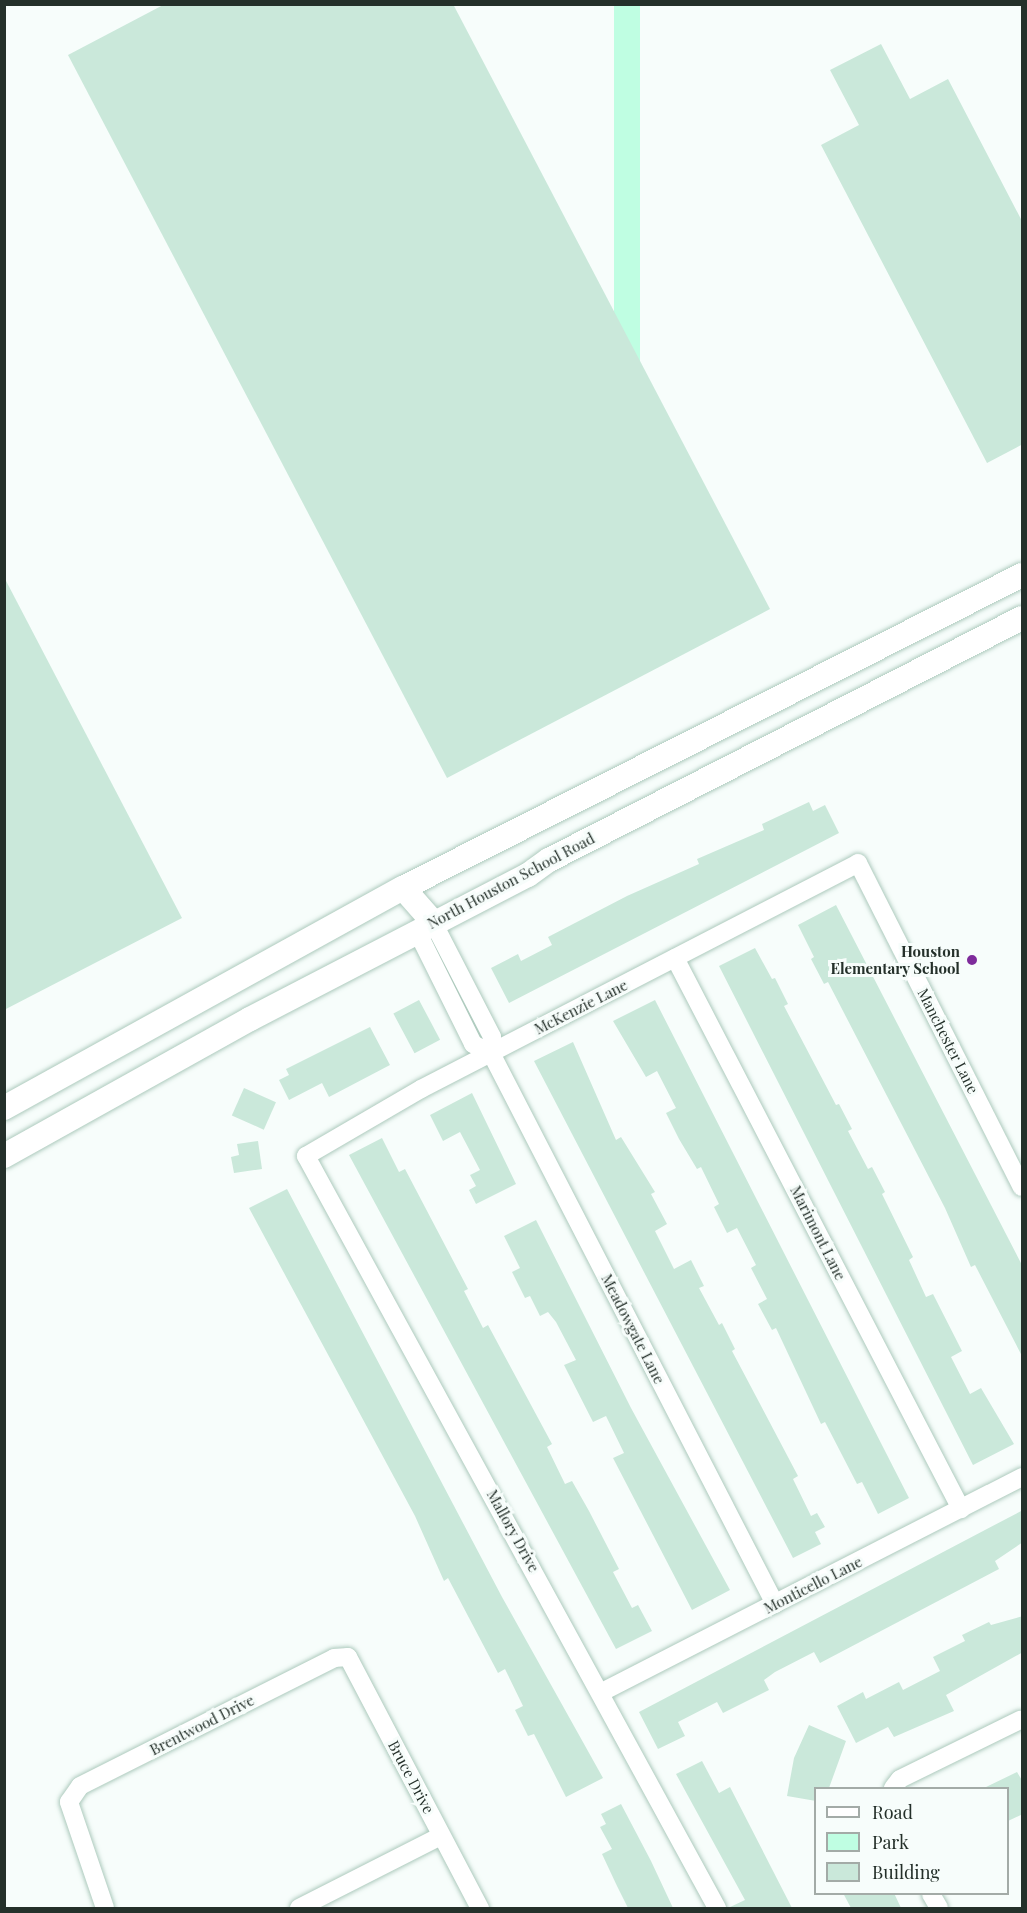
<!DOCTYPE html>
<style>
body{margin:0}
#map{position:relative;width:1027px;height:1913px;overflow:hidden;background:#f7fdfb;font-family:"Playfair Display",serif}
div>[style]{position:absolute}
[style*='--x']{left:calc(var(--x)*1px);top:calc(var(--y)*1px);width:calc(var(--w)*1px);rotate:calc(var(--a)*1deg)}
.green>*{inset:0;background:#bffee2;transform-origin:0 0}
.building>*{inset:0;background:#cae8da;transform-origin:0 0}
.roads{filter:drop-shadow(0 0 2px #adcabd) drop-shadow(0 0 2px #adcabd)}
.minor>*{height:18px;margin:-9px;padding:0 9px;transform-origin:9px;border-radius:9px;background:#fff}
.major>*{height:24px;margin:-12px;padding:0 12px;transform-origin:12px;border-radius:12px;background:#fff}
.dots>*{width:16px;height:16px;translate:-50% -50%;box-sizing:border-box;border:3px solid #f7fdfb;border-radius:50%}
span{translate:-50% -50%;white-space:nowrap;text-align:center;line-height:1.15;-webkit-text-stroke:6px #f7fdfb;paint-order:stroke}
.street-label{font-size:15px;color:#24302a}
.poi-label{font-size:15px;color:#24302a;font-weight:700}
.right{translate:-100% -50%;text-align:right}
.frame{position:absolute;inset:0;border:6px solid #24302a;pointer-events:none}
.legend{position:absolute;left:814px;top:1787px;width:195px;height:108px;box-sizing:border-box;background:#f7fdfb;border:2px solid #a3aba7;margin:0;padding:8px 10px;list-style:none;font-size:18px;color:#24302a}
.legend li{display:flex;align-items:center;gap:12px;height:30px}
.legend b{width:30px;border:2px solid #a3aba7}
</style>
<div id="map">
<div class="green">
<div style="left:614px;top:5px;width:26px;height:422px"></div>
</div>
<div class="building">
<div style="clip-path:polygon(165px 4px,453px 4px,770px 609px,447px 778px,68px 55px)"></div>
<div style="clip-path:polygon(881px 44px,910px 99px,948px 79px,1023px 223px,1023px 444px,987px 463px,821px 145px,859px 125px,830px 70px)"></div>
<div style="clip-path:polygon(4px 577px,182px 918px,4px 1010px)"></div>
<div style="clip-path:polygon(809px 802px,813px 811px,825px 805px,839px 833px,509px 1003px,491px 968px,518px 954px,521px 961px,552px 945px,548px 937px,627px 896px,699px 864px,697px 859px,764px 830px,762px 824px)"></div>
<div style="clip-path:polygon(836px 905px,1023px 1267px,1023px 1358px,975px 1265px,971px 1267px,945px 1208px,828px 982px,824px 984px,811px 959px,814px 957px,798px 925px)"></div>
<div style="clip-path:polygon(755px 948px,772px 979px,775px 978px,788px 1004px,784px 1006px,836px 1105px,839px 1104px,852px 1129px,848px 1131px,868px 1169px,872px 1167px,885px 1192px,882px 1194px,913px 1257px,909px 1260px,926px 1297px,933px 1294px,962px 1351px,951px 1357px,970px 1394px,981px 1388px,1014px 1444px,973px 1465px,719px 966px)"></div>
<div style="left:419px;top:1000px;width:45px;height:29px;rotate:62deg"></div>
<div style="clip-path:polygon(655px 1000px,909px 1498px,878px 1514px,862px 1482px,857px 1484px,825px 1422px,821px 1424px,776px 1328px,772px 1330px,758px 1304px,767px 1299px,751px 1268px,756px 1265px,737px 1228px,727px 1233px,714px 1207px,719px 1204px,701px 1167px,697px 1169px,679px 1139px,666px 1113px,676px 1108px,657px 1071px,646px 1077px,613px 1021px)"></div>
<div style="clip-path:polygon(370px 1027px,390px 1065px,329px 1097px,322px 1083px,289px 1100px,279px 1080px,289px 1075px,286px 1069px)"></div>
<div style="clip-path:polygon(573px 1042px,616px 1140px,621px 1137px,655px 1192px,651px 1194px,667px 1224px,655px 1231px,674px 1269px,691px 1260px,704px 1286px,699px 1288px,719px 1325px,722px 1323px,735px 1349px,732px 1351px,798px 1476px,793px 1479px,811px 1516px,817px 1513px,825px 1527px,815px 1532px,821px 1544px,793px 1558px,534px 1061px)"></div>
<div style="left:244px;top:1088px;width:35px;height:30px;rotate:24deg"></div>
<div style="clip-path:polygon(472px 1093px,516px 1184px,476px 1204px,469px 1190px,476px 1186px,470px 1175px,480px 1170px,460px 1132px,443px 1141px,430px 1115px)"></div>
<div style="clip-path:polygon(382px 1138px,399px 1172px,405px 1169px,468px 1289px,464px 1291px,483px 1328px,488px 1325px,538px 1418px,552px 1444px,547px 1447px,565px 1484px,572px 1481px,589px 1511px,619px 1569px,613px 1572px,632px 1608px,638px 1605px,652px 1631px,616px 1649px,349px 1155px)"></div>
<div style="clip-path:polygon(258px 1141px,262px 1169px,234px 1173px,231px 1157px,239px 1155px,237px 1144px)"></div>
<div style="clip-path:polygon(287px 1189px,502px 1597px,603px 1778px,566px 1797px,534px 1734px,528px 1736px,515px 1710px,523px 1706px,505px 1669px,498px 1673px,448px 1578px,444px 1581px,415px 1516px,249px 1208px)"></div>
<div style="clip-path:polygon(536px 1220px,631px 1408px,730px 1590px,692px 1610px,613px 1458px,624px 1453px,606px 1416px,593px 1422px,564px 1365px,576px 1360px,556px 1322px,548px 1312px,540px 1316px,530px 1296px,525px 1298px,512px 1272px,520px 1268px,504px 1236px)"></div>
<div style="clip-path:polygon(1023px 1510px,1023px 1542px,995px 1561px,999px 1569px,820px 1663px,814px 1652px,775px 1672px,764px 1680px,769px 1690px,723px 1713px,717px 1702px,678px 1722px,685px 1736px,658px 1749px,639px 1712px)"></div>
<div style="clip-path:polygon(1023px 1616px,1023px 1652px,946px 1695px,954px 1711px,894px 1737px,888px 1727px,856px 1743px,837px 1706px,863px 1692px,866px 1699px,899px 1682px,903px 1690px,940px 1671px,933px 1657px,965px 1641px,962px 1635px,989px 1622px,991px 1625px)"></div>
<div style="clip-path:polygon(809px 1725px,846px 1741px,829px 1788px,816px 1788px,816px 1801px,787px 1796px,794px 1758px)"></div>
<div style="clip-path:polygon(702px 1761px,719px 1793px,730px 1787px,792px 1908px,728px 1908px,745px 1900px,676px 1774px)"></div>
<div style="clip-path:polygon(1017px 1772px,1023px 1782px,1023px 1814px,1008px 1821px,1008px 1788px,984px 1788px)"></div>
<div style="clip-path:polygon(621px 1804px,651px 1861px,673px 1908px,628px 1908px,617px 1886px,602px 1854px,612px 1849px,600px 1827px,606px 1824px,601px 1814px)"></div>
<div style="clip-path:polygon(843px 1893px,894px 1893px,901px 1908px,851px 1908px)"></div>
</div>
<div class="roads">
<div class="minor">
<div style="--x:433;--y:922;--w:129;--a:62.8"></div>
<div style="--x:492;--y:1037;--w:16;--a:94"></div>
<div style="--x:491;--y:1053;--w:620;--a:62.73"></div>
<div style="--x:417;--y:931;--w:126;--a:63.6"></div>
<div style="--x:473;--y:1044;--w:20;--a:27"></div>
<div style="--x:675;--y:958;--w:621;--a:62.57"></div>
<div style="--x:602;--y:1692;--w:472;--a:-27.1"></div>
<div style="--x:893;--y:1788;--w:11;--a:-52"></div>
<div style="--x:900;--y:1779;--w:134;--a:-26.2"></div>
<div style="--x:931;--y:1894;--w:16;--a:60"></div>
<div style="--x:105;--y:1908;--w:112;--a:-108.8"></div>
<div style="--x:69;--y:1802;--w:19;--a:-55"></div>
<div style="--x:80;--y:1786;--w:284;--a:-26.7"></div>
<div style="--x:334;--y:1658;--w:14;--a:-4"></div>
<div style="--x:348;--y:1657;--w:284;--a:62.3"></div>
<div style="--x:299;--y:1908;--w:159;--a:-26.9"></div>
<div style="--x:717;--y:1908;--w:857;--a:-118.66"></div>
<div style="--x:306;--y:1156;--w:133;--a:-30.2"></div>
<div style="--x:421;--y:1089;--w:492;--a:-27.3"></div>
<div style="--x:858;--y:863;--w:363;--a:63.2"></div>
</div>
<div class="major">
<div style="--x:403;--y:888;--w:45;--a:48.6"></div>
<div style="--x:4;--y:1108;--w:456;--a:-28.9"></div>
<div style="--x:403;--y:888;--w:694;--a:-26.82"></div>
<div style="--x:4;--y:1156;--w:282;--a:-29.1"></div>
<div style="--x:250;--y:1019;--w:313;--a:-27.4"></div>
<div style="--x:528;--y:875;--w:26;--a:-36"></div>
<div style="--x:549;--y:860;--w:531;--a:-27.1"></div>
</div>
</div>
<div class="dots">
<div style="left:972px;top:960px;background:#7e2b9b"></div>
</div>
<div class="street-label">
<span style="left:511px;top:881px;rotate:-28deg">North Houston School Road</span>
<span style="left:581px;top:1007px;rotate:-27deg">McKenzie Lane</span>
<span style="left:948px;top:1041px;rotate:63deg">Manchester Lane</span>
<span style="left:818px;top:1233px;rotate:63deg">Marimont Lane</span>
<span style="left:633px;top:1329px;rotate:63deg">Meadowgate Lane</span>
<span style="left:513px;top:1531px;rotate:61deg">Mallory Drive</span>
<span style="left:813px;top:1585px;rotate:-27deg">Monticello Lane</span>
<span style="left:202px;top:1725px;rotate:-27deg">Brentwood Drive</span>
<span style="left:411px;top:1777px;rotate:62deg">Bruce Drive</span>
</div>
<div class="poi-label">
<span class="right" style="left:960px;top:960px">Houston<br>Elementary School</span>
</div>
<div class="frame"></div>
<ul class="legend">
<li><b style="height:8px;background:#fff"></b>Road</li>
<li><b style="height:16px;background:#bffee2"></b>Park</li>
<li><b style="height:16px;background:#cae8da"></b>Building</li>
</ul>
</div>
